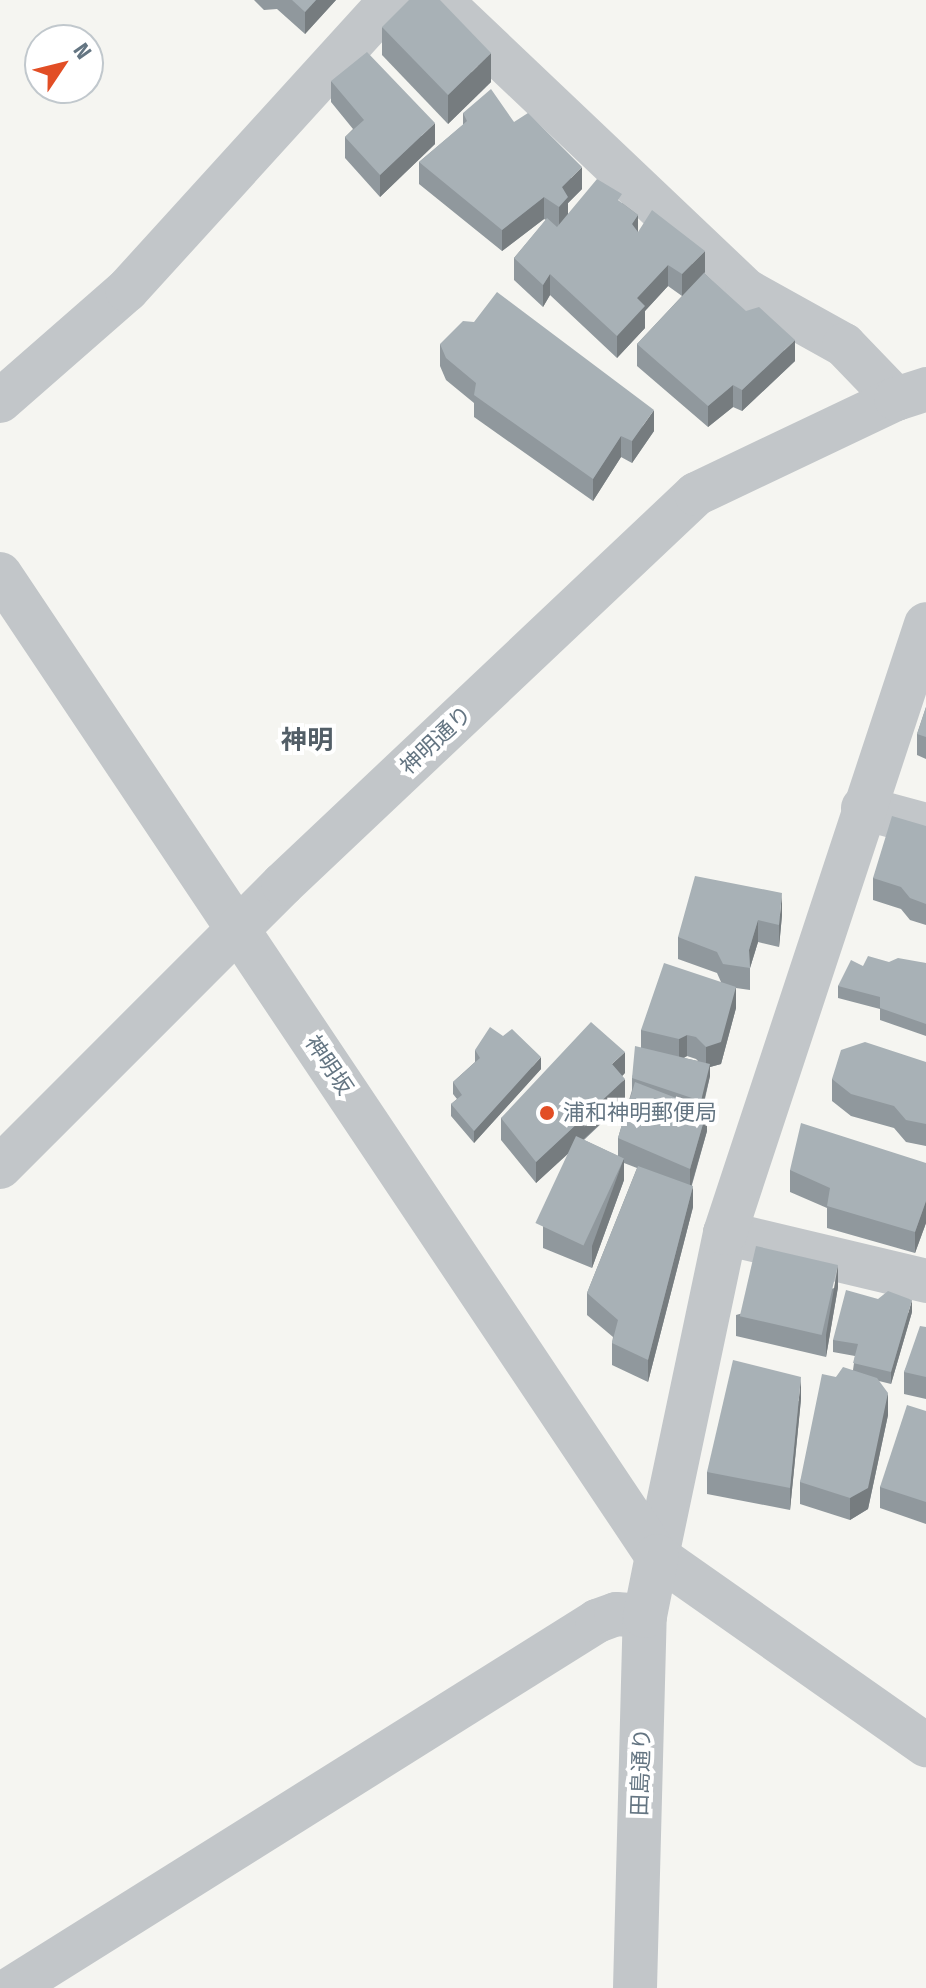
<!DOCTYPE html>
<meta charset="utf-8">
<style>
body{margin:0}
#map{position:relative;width:926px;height:1988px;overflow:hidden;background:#f5f5f1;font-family:"Fira Sans Condensed","Noto Sans JP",sans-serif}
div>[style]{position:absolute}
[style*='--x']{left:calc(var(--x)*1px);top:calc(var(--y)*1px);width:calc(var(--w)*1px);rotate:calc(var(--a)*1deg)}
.minor>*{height:44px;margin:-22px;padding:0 22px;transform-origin:22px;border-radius:22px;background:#c2c6c9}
.tertiary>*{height:44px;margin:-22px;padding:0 22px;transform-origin:22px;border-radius:22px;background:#c2c6c9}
.wall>*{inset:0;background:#90989d}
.shaded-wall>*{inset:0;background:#767c7f}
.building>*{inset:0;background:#a8b1b6;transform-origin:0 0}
.dots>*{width:22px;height:22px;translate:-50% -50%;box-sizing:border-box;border:4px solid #fff;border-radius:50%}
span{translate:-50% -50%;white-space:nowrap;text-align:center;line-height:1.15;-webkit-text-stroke:8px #fff;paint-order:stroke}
.street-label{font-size:22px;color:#647582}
.poi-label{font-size:22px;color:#647582}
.left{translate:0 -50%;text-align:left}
.quarter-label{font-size:26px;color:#525e67;font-weight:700}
.north{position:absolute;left:24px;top:24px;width:80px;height:80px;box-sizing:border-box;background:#fff;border:2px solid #c1c8cd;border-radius:50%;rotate:55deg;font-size:22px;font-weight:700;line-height:32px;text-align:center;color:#647582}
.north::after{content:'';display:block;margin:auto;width:28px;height:36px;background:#e24e25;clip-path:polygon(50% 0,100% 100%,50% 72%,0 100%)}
</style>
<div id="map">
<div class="minor">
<div style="--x:440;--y:0;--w:423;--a:43.5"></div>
<div style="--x:747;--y:291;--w:111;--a:29.1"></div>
<div style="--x:844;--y:345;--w:75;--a:46.1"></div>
<div style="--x:0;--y:401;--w:169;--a:-41.2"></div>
<div style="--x:127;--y:290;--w:392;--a:-47.7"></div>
<div style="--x:863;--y:808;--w:65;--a:15.1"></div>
<div style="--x:725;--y:1233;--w:207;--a:13.4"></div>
<div style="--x:657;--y:1556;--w:330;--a:-78.1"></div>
<div style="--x:725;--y:1233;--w:641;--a:-71.73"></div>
<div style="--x:12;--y:1988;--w:691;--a:-32.1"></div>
<div style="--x:597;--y:1621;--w:20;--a:-20"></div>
<div style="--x:616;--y:1614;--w:29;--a:4"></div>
</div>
<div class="tertiary">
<div style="--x:0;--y:574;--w:1182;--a:56.22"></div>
<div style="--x:657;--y:1556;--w:329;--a:35.1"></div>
<div style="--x:0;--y:1167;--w:400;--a:-45"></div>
<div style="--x:283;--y:884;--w:568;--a:-43.36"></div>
<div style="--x:696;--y:494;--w:221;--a:-25.4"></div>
<div style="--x:896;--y:399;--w:32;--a:-18"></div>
<div style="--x:635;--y:1988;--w:372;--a:-88.5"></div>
<div style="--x:645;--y:1616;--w:61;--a:-78.7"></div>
</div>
<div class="wall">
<div style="clip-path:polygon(254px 0,336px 0,305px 34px,277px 9px,264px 10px)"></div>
<div style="clip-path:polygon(382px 27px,491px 82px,448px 124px,382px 55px)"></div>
<div style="clip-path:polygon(331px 81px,435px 144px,380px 197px,345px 158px,345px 137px,353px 129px,331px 102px)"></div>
<div style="clip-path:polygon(463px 113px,514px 122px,582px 189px,568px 203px,568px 214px,622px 203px,638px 215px,638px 232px,705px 272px,704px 273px,795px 361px,742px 411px,733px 407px,708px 427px,637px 366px,637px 344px,682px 296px,668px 286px,645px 311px,645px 328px,617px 358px,550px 295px,543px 307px,514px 280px,514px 258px,546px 220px,544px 219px,502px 251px,419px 184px,419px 162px,463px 125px)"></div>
<div style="clip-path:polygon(440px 344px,654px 431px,632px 463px,621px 457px,593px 501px,474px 417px,474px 403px,446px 380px,440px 366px)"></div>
<div style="clip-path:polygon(926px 707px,926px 759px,917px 755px,917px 734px)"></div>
<div style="clip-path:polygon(926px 826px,926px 925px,910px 920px,901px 909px,873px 900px,873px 878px)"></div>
<div style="clip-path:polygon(evenodd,782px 915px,779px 947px,758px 942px,750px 968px,750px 990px,736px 988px,736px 1008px,721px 1064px,710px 1067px,710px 1076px,703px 1108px,707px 1131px,692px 1185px,693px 1207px,648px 1382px,612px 1365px,612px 1343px,613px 1337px,587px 1315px,587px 1293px,637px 1168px,624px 1163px,624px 1180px,592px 1268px,543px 1248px,543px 1226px,570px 1152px,536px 1183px,501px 1140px,501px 1118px,625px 1073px,622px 1076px,625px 1101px,584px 1140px,618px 1156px,618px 1138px,632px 1090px,632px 1078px,641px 1047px,641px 1030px,721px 982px,717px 973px,678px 959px,678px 937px,782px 915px,687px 1056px,696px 1059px,698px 1061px,684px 1058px,687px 1056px)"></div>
<div style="clip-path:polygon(889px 962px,926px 963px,926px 1036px,880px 1020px,880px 1009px,838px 998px,838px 986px,863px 966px)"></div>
<div style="clip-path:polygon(475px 1050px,541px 1069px,474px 1143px,451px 1116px,451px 1104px,457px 1099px,453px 1094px,453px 1082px,475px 1062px)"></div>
<div style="clip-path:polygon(926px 1062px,926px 1146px,906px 1142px,894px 1128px,851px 1116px,832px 1101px,832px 1079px)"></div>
<div style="clip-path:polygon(926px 1163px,926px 1223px,915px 1253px,827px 1228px,827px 1208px,790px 1192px,790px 1170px)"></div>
<div style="clip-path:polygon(838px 1287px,826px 1357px,736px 1336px,736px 1315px)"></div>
<div style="clip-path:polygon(912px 1312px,891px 1384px,879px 1381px,888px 1415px,868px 1509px,850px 1520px,800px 1504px,800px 1482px,836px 1377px,853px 1370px,855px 1356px,833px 1352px,833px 1340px)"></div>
<div style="clip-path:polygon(926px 1327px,926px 1399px,904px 1394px,904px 1372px)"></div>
<div style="clip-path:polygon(801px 1399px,790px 1510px,707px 1494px,707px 1472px)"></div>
<div style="clip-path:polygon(926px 1411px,926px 1524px,880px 1508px,880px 1487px)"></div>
</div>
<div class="shaded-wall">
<div style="clip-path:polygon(316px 0,336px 0,305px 34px,305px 12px)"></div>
<div style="clip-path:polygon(491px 53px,491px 82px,448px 124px,448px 95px)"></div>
<div style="clip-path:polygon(435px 123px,435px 144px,380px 197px,380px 175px)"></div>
<div style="clip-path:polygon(582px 167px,582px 189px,568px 203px,568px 219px,559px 229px,559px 207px,562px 187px)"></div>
<div style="clip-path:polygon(544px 197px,544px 219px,502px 251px,502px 230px)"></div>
<div style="clip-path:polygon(638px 215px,638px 237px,632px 224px)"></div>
<div style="clip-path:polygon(705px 251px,705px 272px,682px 296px,682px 274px)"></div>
<div style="clip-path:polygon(668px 265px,668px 286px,645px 311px,645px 328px,617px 358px,617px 336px,637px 298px)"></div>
<div style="clip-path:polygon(550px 274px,550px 295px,543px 307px,543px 285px)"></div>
<div style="clip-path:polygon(795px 340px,795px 361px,742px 411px,742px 390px)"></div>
<div style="clip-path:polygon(733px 385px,733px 407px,708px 427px,708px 406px)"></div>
<div style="clip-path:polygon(654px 410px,654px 431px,632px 463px,632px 441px)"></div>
<div style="clip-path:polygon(621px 436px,621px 457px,593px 501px,593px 479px)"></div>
<div style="clip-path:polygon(782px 893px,782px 915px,779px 947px,779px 925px)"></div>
<div style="clip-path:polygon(758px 920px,758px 942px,750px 968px,749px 950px)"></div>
<div style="clip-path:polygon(736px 987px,736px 1008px,721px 1064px,710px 1067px,710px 1076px,701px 1113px,701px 1101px,706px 1069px,706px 1047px)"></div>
<div style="clip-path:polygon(687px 1035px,687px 1056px,679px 1060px,679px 1039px)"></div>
<div style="clip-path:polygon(625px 1052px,625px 1073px,612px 1086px,612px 1064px)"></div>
<div style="clip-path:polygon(541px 1057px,541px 1069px,474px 1143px,474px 1131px)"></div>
<div style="clip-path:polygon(625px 1079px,625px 1101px,536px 1183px,536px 1162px)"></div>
<div style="clip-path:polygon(707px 1110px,707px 1131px,690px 1190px,690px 1169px)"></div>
<div style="clip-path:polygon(624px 1158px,624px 1180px,592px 1268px,592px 1246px)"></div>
<div style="clip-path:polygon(693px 1186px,693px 1207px,648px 1382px,648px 1360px)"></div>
<div style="clip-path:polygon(926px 1201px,926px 1223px,915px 1253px,915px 1232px)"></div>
<div style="clip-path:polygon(838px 1265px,838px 1287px,826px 1357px,826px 1335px)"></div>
<div style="clip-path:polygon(912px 1300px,912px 1312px,891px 1384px,891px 1372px)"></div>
<div style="clip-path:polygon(801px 1377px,801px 1399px,790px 1510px,790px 1488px)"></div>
<div style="clip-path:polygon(888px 1393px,888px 1415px,868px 1509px,850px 1520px,850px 1498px)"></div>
</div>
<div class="building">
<div style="clip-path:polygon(292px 0,316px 0,305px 12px)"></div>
<div style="clip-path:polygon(409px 0,440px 0,491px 53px,448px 95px,382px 27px)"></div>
<div style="clip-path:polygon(367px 52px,435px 123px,380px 175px,345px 137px,364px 120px,331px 81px)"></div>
<div style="clip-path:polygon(491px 89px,514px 122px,528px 113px,582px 167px,562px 187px,568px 197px,559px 207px,544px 197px,502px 230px,419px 162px,467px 121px,463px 113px)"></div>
<div style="clip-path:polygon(597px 179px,622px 194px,618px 200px,638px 215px,632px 224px,638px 232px,652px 210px,705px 251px,682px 274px,668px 265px,637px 298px,645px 306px,617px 336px,550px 274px,543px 285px,514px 258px,547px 218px,557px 227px)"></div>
<div style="clip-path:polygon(704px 273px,746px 311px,759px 307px,795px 340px,742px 390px,733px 385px,708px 406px,637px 344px)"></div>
<div style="clip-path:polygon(497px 292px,654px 410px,632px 441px,621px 436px,593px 479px,474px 395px,476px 383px,446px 358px,440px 344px,463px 321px,474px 322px)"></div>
<div style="clip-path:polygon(926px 707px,926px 737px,917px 734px)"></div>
<div style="clip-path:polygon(892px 816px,926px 826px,926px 904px,910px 898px,901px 887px,873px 878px)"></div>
<div style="clip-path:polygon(695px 876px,782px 893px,779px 925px,758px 920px,749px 950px,750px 968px,723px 964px,717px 952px,678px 937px)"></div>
<div style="clip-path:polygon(868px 956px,889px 962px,898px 958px,926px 963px,926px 1024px,880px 1008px,880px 997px,838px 986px,851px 960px,863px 966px)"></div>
<div style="clip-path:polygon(664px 963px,736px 987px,721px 1042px,706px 1047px,696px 1037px,687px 1035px,679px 1039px,641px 1030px)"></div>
<div style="clip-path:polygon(591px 1022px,625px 1052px,612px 1064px,625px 1079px,536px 1162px,501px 1118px)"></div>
<div style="clip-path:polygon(490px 1027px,503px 1036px,512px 1029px,541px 1057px,474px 1131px,451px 1104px,462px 1095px,453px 1082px,480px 1058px,475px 1050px)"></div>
<div style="clip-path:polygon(865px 1042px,926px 1062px,926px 1124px,906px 1120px,894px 1106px,851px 1094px,832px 1079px,841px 1050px)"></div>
<div style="clip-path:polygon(635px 1046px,710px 1064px,701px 1101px,632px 1078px)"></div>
<div style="clip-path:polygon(635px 1082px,707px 1110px,690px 1169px,618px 1138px)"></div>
<div style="clip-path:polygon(801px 1123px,926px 1163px,926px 1201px,915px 1232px,827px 1206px,830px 1188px,790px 1170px)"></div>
<div style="left:576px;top:1136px;width:53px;height:96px;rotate:25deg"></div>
<div style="clip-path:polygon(638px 1166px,693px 1186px,648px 1360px,612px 1343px,618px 1320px,587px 1293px)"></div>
<div style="left:756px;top:1246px;width:84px;height:72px;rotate:13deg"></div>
<div style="clip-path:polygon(846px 1290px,878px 1299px,888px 1291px,912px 1300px,891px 1372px,853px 1363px,858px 1344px,833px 1340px)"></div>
<div style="clip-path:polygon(920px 1326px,926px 1327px,926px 1377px,904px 1372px)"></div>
<div style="clip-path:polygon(733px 1360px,801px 1377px,790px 1488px,707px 1472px)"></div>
<div style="clip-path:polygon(843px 1367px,877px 1378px,888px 1393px,868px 1488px,850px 1498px,800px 1482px,822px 1374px,836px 1377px)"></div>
<div style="clip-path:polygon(907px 1405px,926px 1411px,926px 1502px,880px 1487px)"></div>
</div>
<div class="dots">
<div style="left:547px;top:1113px;background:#e24e25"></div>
</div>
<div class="street-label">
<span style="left:436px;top:740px;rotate:-43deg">神明通り</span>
<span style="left:329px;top:1065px;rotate:56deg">神明坂</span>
<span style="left:641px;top:1772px;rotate:-88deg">田島通り</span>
</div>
<div class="poi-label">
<span class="left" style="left:563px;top:1113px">浦和神明郵便局</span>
</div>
<div class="quarter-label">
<span style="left:307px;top:741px">神明</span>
</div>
<div class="north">N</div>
</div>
